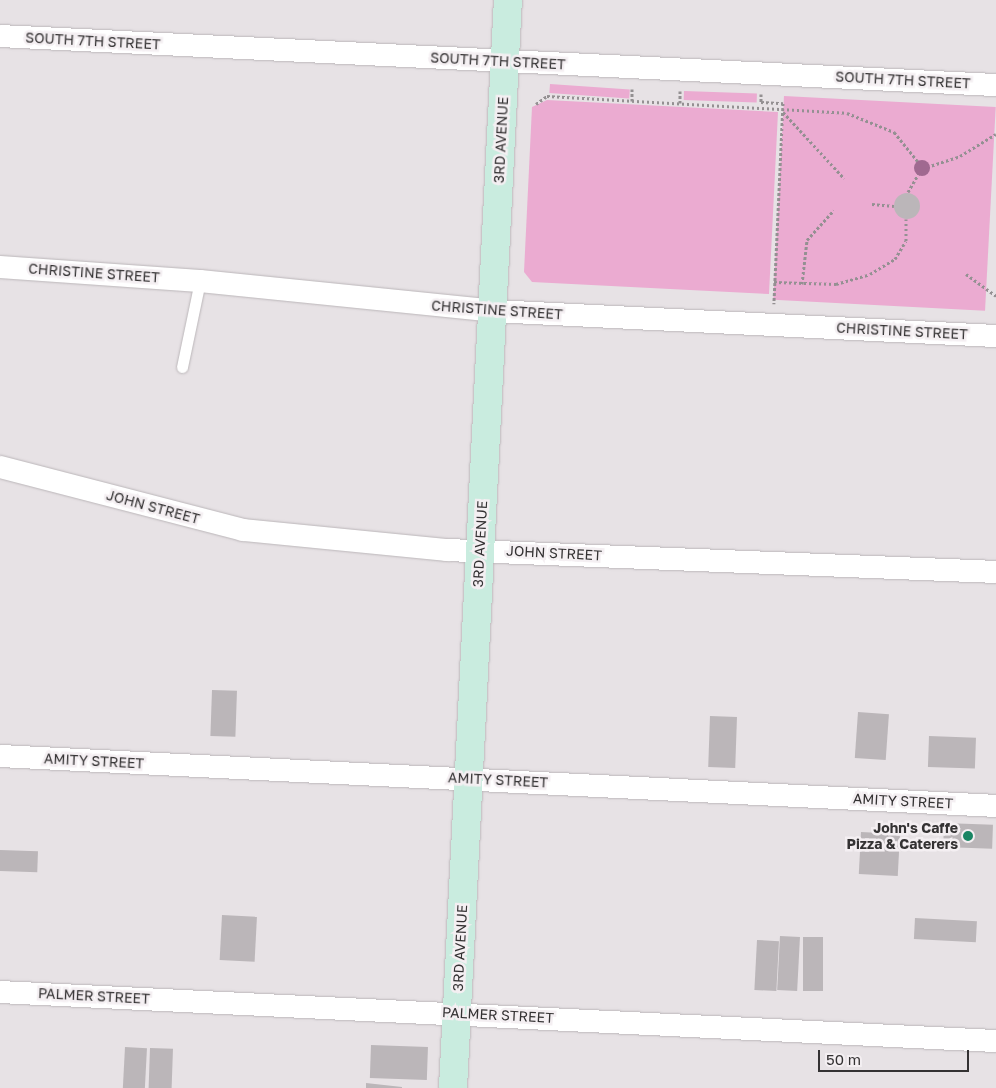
<!DOCTYPE html>
<style>
body{margin:0}
#map{position:relative;width:996px;height:1088px;overflow:hidden;background:#e7e2e5;font-family:"Golos Text",sans-serif}
div>[style]{position:absolute}
[style*='--x']{left:calc(var(--x)*1px);top:calc(var(--y)*1px);width:calc(var(--w)*1px);rotate:calc(var(--a)*1deg)}
.green>*{inset:0;background:#ebabd1;transform-origin:0 0}
.building>*{inset:0;background:#bbb6b9;transform-origin:0 0}
.round{border-radius:50%}
.path>*{height:3px;margin-top:-1.5px;transform-origin:0;background:repeating-linear-gradient(90deg,#949092 0 2.5px,transparent 0 5px)}
.path>.ring{margin:-1.5px;padding:0;box-sizing:content-box;background:none;border:3px solid #949092;border-radius:50%}
.roads{filter:drop-shadow(0 0 1px #bbb6b9) drop-shadow(0 0 1px #bbb6b9)}
.lane>*{height:11px;margin:-5.5px;padding:0 5.5px;transform-origin:5.5px;border-radius:5.5px;background:#fff}
.street>*{height:22px;margin:-11px;padding:0 11px;transform-origin:11px;border-radius:11px;background:#fff}
.secondary>*{height:28px;margin:-14px;padding:0 14px;transform-origin:14px;border-radius:14px;background:#c9ecdf}
.trees>*{width:16px;height:16px;margin:-8px;border-radius:50%;background:#a06990}
.dots>*{width:14px;height:14px;translate:-50% -50%;box-sizing:border-box;border:2px solid #f4eff2;border-radius:50%}
span{translate:-50% -50%;white-space:nowrap;text-align:center;line-height:1.15;-webkit-text-stroke:5px #f4eff2;paint-order:stroke}
.street-label{font-size:14px;color:#343233}
.poi-label{font-size:14px;color:#343233;font-weight:700}
.right{translate:-100% -50%;text-align:right}
.scale{position:absolute;left:818px;top:1050px;width:151px;height:22px;box-sizing:border-box;border:2px solid #343233;border-top:0;padding-left:6px;font-size:15px;line-height:18px;white-space:nowrap;color:#343233;-webkit-text-stroke:4px #f4eff2;paint-order:stroke}
</style>
<div id="map">
<div class="green">
<div style="left:550px;top:84px;width:80px;height:9px;rotate:4deg"></div>
<div style="left:684px;top:91px;width:73px;height:9px;rotate:2deg"></div>
<div style="left:784px;top:96px;width:212px;height:204px;rotate:3deg"></div>
<div style="clip-path:polygon(547px 100px,778px 112px,769px 294px,532px 282px,524px 272px,532px 107px)"></div>
</div>
<div class="building">
<div class="round" style="left:894px;top:193px;width:26px;height:26px"></div>
<div style="left:212px;top:690px;width:25px;height:46px;rotate:2deg"></div>
<div style="left:858px;top:712px;width:31px;height:46px;rotate:4deg"></div>
<div style="left:710px;top:716px;width:27px;height:51px;rotate:2deg"></div>
<div style="left:929px;top:736px;width:47px;height:31px;rotate:2deg"></div>
<div style="left:944px;top:823px;width:49px;height:24px;rotate:2deg"></div>
<div style="left:861px;top:832px;width:39px;height:42px;rotate:3deg"></div>
<div style="left:0;top:850px;width:38px;height:21px;rotate:2deg"></div>
<div style="left:222px;top:915px;width:35px;height:45px;rotate:3deg"></div>
<div style="left:915px;top:918px;width:62px;height:21px;rotate:3deg"></div>
<div style="left:780px;top:936px;width:20px;height:54px;rotate:3deg"></div>
<div style="left:803px;top:937px;width:20px;height:54px"></div>
<div style="left:757px;top:940px;width:22px;height:50px;rotate:3deg"></div>
<div style="left:371px;top:1045px;width:57px;height:33px;rotate:2deg"></div>
<div style="left:125px;top:1047px;width:22px;height:41px;rotate:3deg"></div>
<div style="left:150px;top:1048px;width:23px;height:40px;rotate:2deg"></div>
<div style="clip-path:polygon(366px 1083px,402px 1087px,402px 1088px,366px 1088px)"></div>
</div>
<div class="path">
<div style="--x:761;--y:94;--w:8;--a:90"></div>
<div style="--x:761;--y:102;--w:22;--a:3"></div>
<div style="--x:783;--y:103;--w:201;--a:92.6"></div>
<div style="--x:632;--y:101;--w:12;--a:-90"></div>
<div style="--x:680;--y:103;--w:12;--a:-90"></div>
<div style="--x:536;--y:104;--w:14;--a:-36"></div>
<div style="--x:547;--y:96;--w:300;--a:3.2"></div>
<div style="--x:847;--y:113;--w:51;--a:22"></div>
<div style="--x:894;--y:132;--w:40;--a:51"></div>
<div style="--x:783;--y:112;--w:90;--a:47.3"></div>
<div class="ring" style="left:916.5px;top:162.5px;width:8px;height:8px"></div>
<div style="--x:927;--y:167;--w:35;--a:-18"></div>
<div style="--x:960;--y:156;--w:42;--a:-31.4"></div>
<div style="--x:908;--y:192;--w:22;--a:-60"></div>
<div style="--x:872;--y:204;--w:22;--a:5"></div>
<div style="--x:966;--y:274;--w:37;--a:36"></div>
<div style="--x:774;--y:282;--w:62;--a:1.8"></div>
<div style="--x:836;--y:284;--w:35;--a:-16"></div>
<div style="--x:870;--y:274;--w:29;--a:-31"></div>
<div style="--x:895;--y:259;--w:21;--a:-59"></div>
<div style="--x:906;--y:241;--w:22;--a:-90"></div>
<div style="--x:802;--y:284;--w:44;--a:-83.5"></div>
<div style="--x:807;--y:240;--w:40;--a:-48"></div>
</div>
<div class="roads">
<div class="lane">
<div style="--x:182;--y:367;--w:88;--a:-78.2"></div>
</div>
<div class="street">
<div style="--x:0;--y:36;--w:997;--a:2.82"></div>
<div style="--x:0;--y:267;--w:200;--a:4"></div>
<div style="--x:200;--y:281;--w:295;--a:5.8"></div>
<div style="--x:493;--y:311;--w:504;--a:2.85"></div>
<div style="--x:0;--y:467;--w:251;--a:14.5"></div>
<div style="--x:243;--y:530;--w:205;--a:5.6"></div>
<div style="--x:447;--y:550;--w:549;--a:2.29"></div>
<div style="--x:0;--y:756;--w:997;--a:2.87"></div>
<div style="--x:0;--y:992;--w:997;--a:2.82"></div>
</div>
<div class="secondary">
<div style="--x:453;--y:1088;--w:1089;--a:-87.11"></div>
</div>
</div>
<div class="trees">
<div style="left:922px;top:168px"></div>
</div>
<div class="dots">
<div style="left:968px;top:836px;background:#198563"></div>
</div>
<div class="street-label">
<span style="left:93px;top:41px;rotate:3deg">SOUTH 7TH STREET</span>
<span style="left:498px;top:61px;rotate:3deg">SOUTH 7TH STREET</span>
<span style="left:903px;top:80px;rotate:3deg">SOUTH 7TH STREET</span>
<span style="left:501px;top:140px;rotate:-87deg">3RD AVENUE</span>
<span style="left:94px;top:273px;rotate:4deg">CHRISTINE STREET</span>
<span style="left:497px;top:310px;rotate:4deg">CHRISTINE STREET</span>
<span style="left:902px;top:331px;rotate:3deg">CHRISTINE STREET</span>
<span style="left:153px;top:507px;rotate:15deg">JOHN STREET</span>
<span style="left:480px;top:544px;rotate:-87deg">3RD AVENUE</span>
<span style="left:554px;top:553px;rotate:3deg">JOHN STREET</span>
<span style="left:94px;top:761px;rotate:3deg">AMITY STREET</span>
<span style="left:498px;top:780px;rotate:3deg">AMITY STREET</span>
<span style="left:903px;top:801px;rotate:3deg">AMITY STREET</span>
<span style="left:460px;top:948px;rotate:-87deg">3RD AVENUE</span>
<span style="left:94px;top:996px;rotate:3deg">PALMER STREET</span>
<span style="left:498px;top:1015px;rotate:3deg">PALMER STREET</span>
</div>
<div class="poi-label">
<span class="right" style="left:958px;top:836px">John's Caffe<br>Pizza &amp; Caterers</span>
</div>
<div class="scale">50 m</div>
</div>
